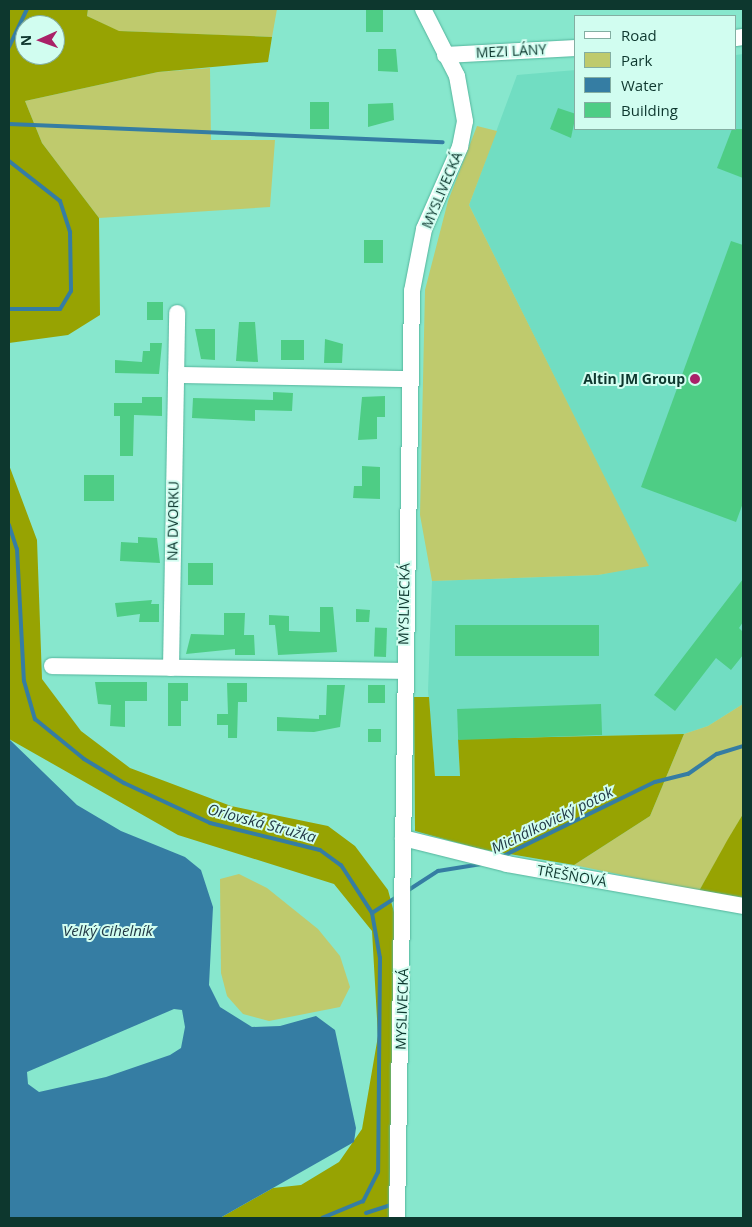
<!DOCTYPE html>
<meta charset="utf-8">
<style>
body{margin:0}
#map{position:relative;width:752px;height:1227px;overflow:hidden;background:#87e7cd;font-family:"Open Sans",sans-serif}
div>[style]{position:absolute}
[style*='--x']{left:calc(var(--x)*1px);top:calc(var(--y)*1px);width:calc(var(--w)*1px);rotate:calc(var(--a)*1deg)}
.built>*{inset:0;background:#71ddc2}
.green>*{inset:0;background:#bfca6d}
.forest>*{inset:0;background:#97a302}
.water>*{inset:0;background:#357da3}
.stream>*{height:4px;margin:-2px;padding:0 2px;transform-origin:2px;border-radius:2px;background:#357da3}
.building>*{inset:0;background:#4ecd85;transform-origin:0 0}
.roads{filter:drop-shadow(0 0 1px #55b59d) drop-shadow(0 0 1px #55b59d)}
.street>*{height:16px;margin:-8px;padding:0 8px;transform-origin:8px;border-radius:8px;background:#fff}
.dots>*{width:14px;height:14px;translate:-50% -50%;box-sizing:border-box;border:2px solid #d1fdf0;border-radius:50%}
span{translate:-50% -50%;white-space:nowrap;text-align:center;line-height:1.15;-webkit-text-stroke:4px #d1fdf0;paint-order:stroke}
.street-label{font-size:14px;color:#0d372e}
.poi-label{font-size:14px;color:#0d372e;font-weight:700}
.right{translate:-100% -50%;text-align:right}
.water-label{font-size:15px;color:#223946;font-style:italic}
.frame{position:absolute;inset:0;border:10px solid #0d372e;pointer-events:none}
.legend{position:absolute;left:574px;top:15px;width:162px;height:115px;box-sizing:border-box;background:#d1fdf0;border:1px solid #83aea2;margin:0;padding:6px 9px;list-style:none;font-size:15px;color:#0d372e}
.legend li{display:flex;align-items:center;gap:10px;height:25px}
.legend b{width:25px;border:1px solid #83aea2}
.north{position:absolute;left:15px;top:15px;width:50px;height:50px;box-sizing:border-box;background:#d1fdf0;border:1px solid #83aea2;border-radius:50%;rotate:268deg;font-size:14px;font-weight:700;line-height:20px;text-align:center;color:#0d372e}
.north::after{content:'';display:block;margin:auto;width:18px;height:22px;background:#a92168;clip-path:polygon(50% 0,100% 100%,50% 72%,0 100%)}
</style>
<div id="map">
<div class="built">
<div style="clip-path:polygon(743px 54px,743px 704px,708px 726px,684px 734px,458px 739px,460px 776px,435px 776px,428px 691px,432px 581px,598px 575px,648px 565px,469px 205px,517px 75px,576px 70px,576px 129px,736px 129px,736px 55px)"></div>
</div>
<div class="green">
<div style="clip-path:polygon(88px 9px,277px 9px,272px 37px,118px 31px,87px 16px)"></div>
<div style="clip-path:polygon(210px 68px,211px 140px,275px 140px,270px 207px,99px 218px,42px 143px,25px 101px,158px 72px)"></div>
<div style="clip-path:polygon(477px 126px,497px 131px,469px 205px,649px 566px,598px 575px,432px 581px,420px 515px,425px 290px,448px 201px)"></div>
<div style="clip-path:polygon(743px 704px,743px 814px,699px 891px,574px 865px,650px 816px,684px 734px,708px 726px)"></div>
<div style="clip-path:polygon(239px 874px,267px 888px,318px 929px,340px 956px,350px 987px,340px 1007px,269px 1021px,243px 1014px,227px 996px,221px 973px,220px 879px)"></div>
</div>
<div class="forest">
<div style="clip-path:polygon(evenodd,9px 9px,88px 9px,87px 16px,119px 31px,272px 37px,268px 62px,158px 72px,25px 101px,42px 143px,99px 218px,100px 315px,68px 335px,9px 343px,9px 9px,25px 25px,55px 25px,55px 55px,25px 55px,25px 25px)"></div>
<div style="clip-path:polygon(9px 465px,37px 540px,42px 679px,81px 731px,130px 768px,231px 806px,328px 826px,355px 846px,388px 890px,395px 916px,389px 1218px,220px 1218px,273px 1188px,301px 1185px,339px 1162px,362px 1129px,378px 1036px,372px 931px,334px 884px,178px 835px,9px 739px)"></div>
<div style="clip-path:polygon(414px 697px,429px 697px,435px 776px,460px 776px,458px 739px,684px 734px,650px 816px,574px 865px,480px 849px,415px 831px)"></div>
<div style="clip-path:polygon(743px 814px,743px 898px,699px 891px,728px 839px)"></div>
</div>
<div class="water">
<div style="clip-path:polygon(evenodd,9px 739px,77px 805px,121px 831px,185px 857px,201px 870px,213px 907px,209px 985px,220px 1007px,252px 1027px,280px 1026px,316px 1016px,335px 1030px,356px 1128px,354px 1142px,220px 1218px,9px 1218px,9px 739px,174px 1009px,182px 1010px,185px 1027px,181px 1048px,170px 1055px,106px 1077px,39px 1092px,28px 1084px,27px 1072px,174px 1009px)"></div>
</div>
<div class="stream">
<div style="--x:9;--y:47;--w:42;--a:-64.7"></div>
<div style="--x:9;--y:124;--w:434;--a:2.4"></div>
<div style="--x:9;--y:161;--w:65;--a:38.1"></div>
<div style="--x:60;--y:201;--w:33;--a:72"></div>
<div style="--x:70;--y:232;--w:59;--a:89"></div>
<div style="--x:71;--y:291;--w:21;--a:121"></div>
<div style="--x:60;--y:309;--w:51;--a:180"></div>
<div style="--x:9;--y:525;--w:25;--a:72"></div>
<div style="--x:17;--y:549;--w:132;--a:87"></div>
<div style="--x:24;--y:681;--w:40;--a:74"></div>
<div style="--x:35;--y:719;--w:63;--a:39.2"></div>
<div style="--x:84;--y:759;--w:47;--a:31"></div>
<div style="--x:124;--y:783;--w:95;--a:24.9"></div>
<div style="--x:210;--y:823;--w:113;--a:13.8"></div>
<div style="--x:320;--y:850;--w:26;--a:36"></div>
<div style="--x:341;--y:865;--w:57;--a:57.1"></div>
<div style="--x:372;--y:913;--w:46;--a:79.9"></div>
<div style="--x:380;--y:958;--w:214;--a:90.5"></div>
<div style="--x:378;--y:1172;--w:33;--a:117"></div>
<div style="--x:363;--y:1201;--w:44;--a:157.5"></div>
<div style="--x:501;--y:857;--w:171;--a:-26"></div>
<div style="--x:655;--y:782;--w:34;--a:-14"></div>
<div style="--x:688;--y:774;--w:35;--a:-35"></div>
<div style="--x:717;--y:754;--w:27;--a:-17"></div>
<div style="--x:407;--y:891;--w:37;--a:-33"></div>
<div style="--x:438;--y:871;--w:44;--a:-9.2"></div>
<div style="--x:372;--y:913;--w:30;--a:-33"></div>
<div style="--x:366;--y:1213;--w:28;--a:-18"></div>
</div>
<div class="building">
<div style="left:366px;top:9px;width:17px;height:23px"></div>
<div style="clip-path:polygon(378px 49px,396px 49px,398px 72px,378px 71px)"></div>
<div style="left:310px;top:102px;width:19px;height:27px"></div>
<div style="clip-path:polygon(393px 103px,394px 120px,368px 127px,368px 104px)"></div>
<div style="clip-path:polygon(558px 108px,576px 114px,571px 138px,550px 129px)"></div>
<div style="clip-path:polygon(732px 129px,743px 129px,743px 178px,717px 168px)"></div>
<div style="left:383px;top:240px;width:23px;height:19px;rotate:90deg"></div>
<div style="clip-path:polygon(731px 241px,743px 245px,743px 503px,736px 522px,641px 487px)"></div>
<div style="left:147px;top:302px;width:16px;height:18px"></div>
<div style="clip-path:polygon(239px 322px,255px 322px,258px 362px,236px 361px)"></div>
<div style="clip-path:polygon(195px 329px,215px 329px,215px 360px,201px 359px)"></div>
<div style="clip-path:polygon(325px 339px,343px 344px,342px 363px,324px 363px)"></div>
<div style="left:281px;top:340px;width:23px;height:20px"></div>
<div style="clip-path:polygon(150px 343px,162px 343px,159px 374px,115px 373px,115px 360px,142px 362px,143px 351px,150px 351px)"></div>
<div style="clip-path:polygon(273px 392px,293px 393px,292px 411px,255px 410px,255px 421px,192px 418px,193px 398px,273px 400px)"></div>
<div style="clip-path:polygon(385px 396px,385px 417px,377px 417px,377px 439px,358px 440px,362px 397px)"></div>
<div style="clip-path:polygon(142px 397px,162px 397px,162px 416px,134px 415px,133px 456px,120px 456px,120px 416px,114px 416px,114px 403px,142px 403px)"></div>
<div style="clip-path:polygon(362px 466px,380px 467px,380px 499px,353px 498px,354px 486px,362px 486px)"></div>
<div style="left:84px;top:475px;width:30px;height:26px"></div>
<div style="clip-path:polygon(138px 537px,157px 538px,160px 563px,120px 561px,121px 542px,138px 543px)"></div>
<div style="left:188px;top:563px;width:25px;height:22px"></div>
<div style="clip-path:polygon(743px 579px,743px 622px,739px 628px,743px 632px,743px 655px,731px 670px,716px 658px,675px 711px,654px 695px)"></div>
<div style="clip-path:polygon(152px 600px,151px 604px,159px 604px,159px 622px,139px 622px,140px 614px,117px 617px,115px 603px)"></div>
<div style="clip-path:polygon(320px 607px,333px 607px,337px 652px,278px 655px,275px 625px,269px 625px,269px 615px,289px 616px,289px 631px,320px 632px)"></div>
<div style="clip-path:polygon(356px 609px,370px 610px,369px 622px,356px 622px)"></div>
<div style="clip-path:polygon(224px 613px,245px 613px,244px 635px,254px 635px,255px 655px,235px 655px,235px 649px,186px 654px,191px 634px,224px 635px)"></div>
<div style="left:599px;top:625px;width:31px;height:144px;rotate:90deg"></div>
<div style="left:387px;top:628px;width:29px;height:12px;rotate:92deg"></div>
<div style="clip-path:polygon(95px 682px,147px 682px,147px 701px,125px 701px,125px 727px,110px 726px,111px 705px,98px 704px)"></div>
<div style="clip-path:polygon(168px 683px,188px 683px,188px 701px,181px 701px,181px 726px,168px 726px)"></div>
<div style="clip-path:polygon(227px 683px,247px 683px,247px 702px,238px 702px,237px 738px,228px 738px,228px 725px,217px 725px,217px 714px,228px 714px)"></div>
<div style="clip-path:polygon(327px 685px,345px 685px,340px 727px,314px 732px,277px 731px,277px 717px,319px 719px,319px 715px,326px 715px)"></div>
<div style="left:368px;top:685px;width:17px;height:18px"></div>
<div style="left:601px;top:704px;width:31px;height:144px;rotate:88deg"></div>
<div style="left:368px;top:729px;width:13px;height:13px"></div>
</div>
<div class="roads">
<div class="street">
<div style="--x:736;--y:38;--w:7;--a:-8"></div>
<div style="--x:445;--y:55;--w:131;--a:-3.1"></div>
<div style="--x:176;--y:375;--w:231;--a:1"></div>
<div style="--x:52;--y:666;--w:351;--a:0.8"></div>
<div style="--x:171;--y:668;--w:355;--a:-89"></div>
<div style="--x:403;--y:838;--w:107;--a:14"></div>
<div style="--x:507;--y:864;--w:240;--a:10.1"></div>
<div style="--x:397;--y:1218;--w:927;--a:-89.07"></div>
<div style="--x:412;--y:291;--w:63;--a:-79"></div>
<div style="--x:424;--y:229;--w:90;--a:-66.3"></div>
<div style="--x:460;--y:147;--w:26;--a:-79"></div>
<div style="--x:465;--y:121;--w:46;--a:-100.1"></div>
<div style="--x:457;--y:76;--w:75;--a:-116.9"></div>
</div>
</div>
<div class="dots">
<div style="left:695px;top:379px;background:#a92168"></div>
</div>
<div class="street-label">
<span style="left:511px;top:51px;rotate:-3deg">MEZI LÁNY</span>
<span style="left:442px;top:190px;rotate:-67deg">MYSLIVECKÁ</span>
<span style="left:173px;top:521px;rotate:-89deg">NA DVORKU</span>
<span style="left:404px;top:604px;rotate:-89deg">MYSLIVECKÁ</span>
<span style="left:572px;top:876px;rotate:10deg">TŘEŠŇOVÁ</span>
<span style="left:402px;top:1009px;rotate:-88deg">MYSLIVECKÁ</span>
</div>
<div class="poi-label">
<span class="right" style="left:685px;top:379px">Altin JM Group</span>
</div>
<div class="water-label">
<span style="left:552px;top:820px;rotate:-26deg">Michálkovický potok</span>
<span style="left:262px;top:823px;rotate:15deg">Orlovská Stružka</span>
<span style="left:108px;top:931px">Velký Cihelník</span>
</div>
<div class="frame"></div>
<ul class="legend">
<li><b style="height:6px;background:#fff"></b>Road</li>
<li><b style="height:14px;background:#bfca6d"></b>Park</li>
<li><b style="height:14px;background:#357da3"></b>Water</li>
<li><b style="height:14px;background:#4ecd85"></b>Building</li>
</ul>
<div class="north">N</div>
</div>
